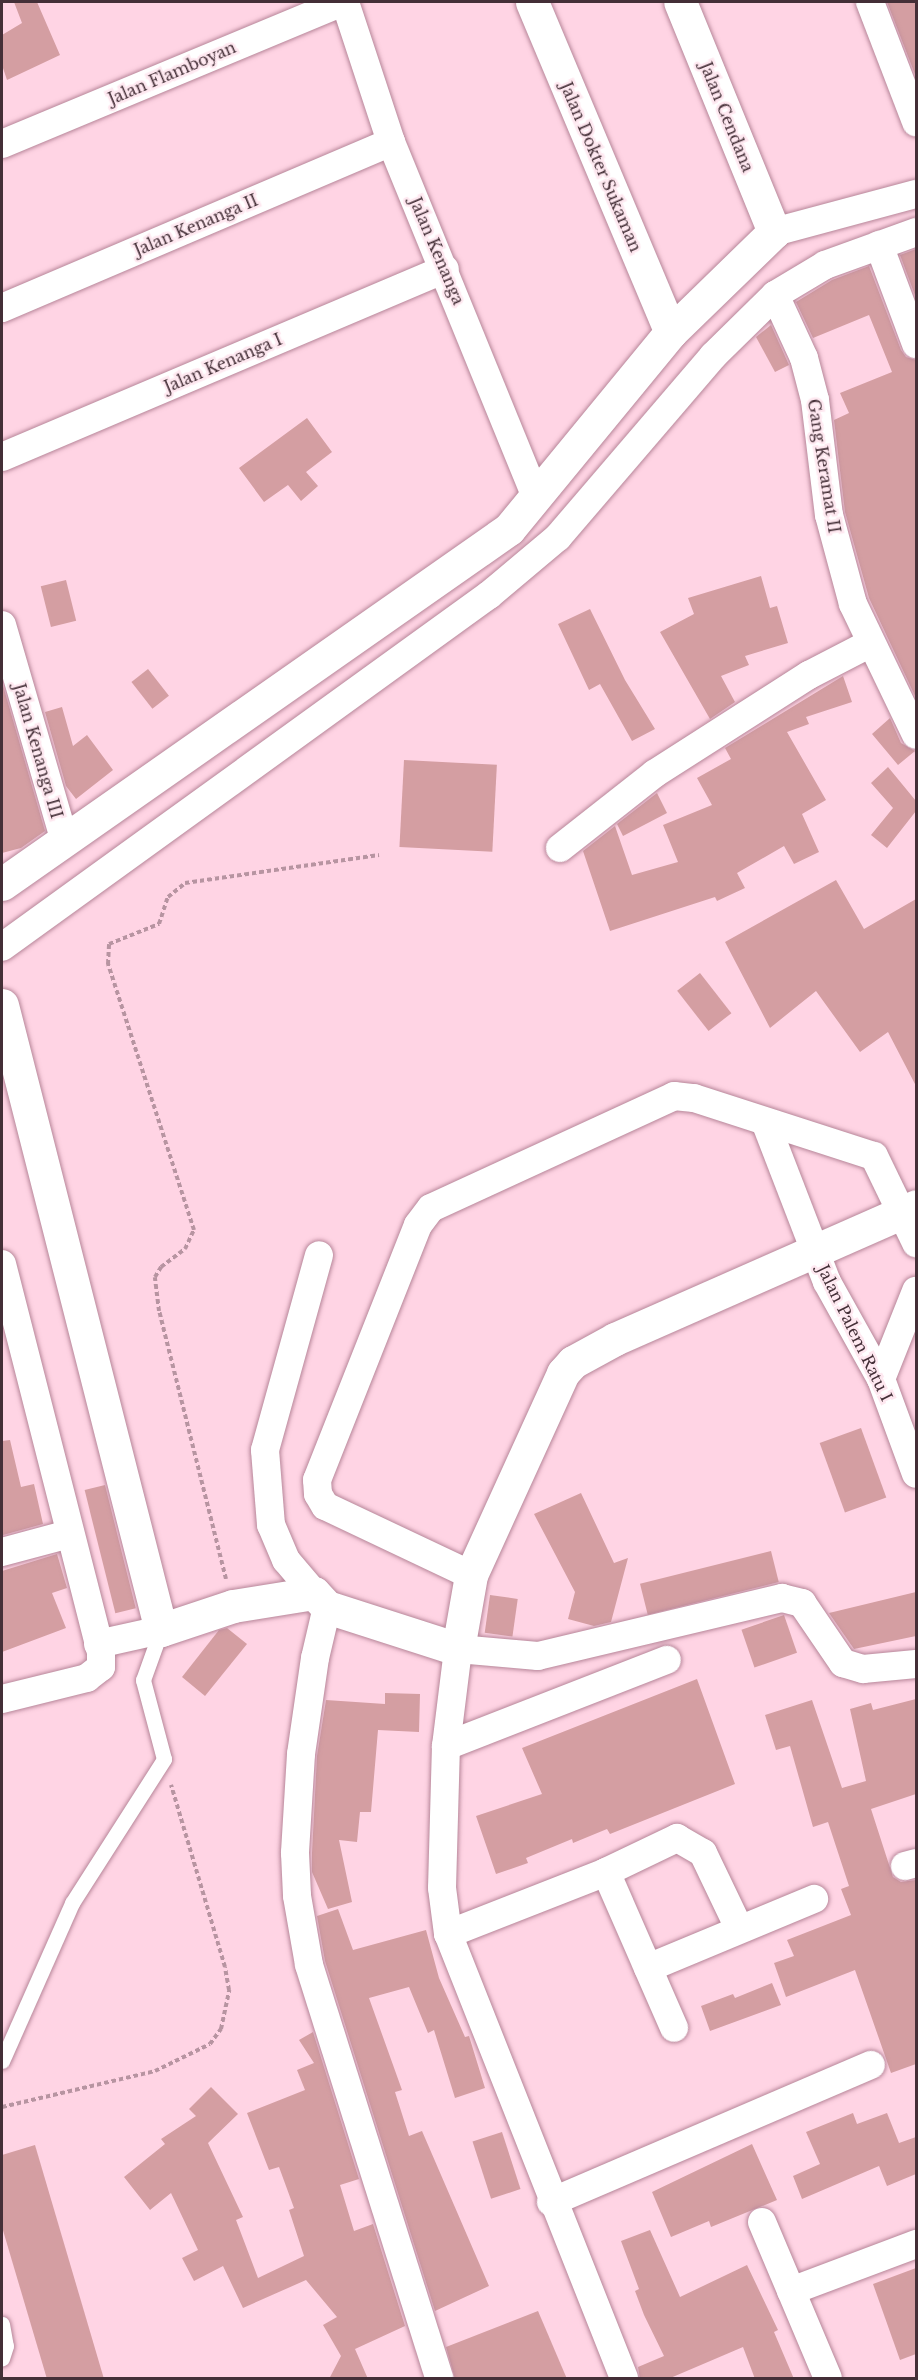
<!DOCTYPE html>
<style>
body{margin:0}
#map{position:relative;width:918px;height:2380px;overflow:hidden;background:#ffd4e4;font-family:"Libre Baskerville",serif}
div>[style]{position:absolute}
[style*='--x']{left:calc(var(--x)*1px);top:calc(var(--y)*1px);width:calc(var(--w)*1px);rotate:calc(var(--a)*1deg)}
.building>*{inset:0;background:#d49ea2;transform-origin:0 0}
.path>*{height:4px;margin-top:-2px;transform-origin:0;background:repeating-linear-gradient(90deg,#b794a1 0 4.5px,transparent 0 7.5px)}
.roads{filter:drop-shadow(0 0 2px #b78699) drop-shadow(0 0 2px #b78699)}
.service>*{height:15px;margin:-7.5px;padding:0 7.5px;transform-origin:7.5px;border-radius:7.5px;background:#fff}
.minor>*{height:28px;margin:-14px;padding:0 14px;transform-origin:14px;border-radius:14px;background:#fff}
.tertiary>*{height:33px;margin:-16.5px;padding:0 16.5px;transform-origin:16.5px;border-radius:16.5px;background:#fff}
span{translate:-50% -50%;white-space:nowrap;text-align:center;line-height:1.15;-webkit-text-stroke:5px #fee8f0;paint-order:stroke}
.street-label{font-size:16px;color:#442f37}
.frame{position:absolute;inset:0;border:3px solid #442f37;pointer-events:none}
</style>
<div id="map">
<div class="building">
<div style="clip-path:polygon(14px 2px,37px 2px,60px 55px,7px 80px,2px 65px,2px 35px,22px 23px)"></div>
<div style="clip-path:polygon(887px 2px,916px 2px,916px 77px)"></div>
<div style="clip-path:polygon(916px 249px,916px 298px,900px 255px)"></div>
<div style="clip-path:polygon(869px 266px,901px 350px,906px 357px,916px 360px,916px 698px,869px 598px,845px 512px,834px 420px,849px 413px,840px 393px,892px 372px,869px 315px,813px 338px,796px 302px,832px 280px)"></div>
<div style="clip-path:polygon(771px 325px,789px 365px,775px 372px,756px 337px)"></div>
<div style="clip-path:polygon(307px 418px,332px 452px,306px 472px,318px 486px,301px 501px,288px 485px,264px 502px,239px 468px)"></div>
<div style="clip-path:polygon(761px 576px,770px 608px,777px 606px,788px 643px,745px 656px,749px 665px,721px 676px,735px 702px,710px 719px,660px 632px,694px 614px,688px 598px)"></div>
<div style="left:66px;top:580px;width:42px;height:26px;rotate:76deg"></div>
<div style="clip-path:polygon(590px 609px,625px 680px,655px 729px,632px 741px,600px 684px,589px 690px,558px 624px)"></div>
<div style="left:148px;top:669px;width:34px;height:21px;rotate:52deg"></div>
<div style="clip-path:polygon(843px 676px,852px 702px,806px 717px,809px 724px,787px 732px,826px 800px,802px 814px,819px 852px,794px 864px,784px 846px,737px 873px,745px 888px,717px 901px,715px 897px,610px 931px,583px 851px,615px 826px,632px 875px,678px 862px,663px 825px,712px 805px,697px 778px,731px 759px,725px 748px)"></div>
<div style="clip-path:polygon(2px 682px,45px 831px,21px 848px,2px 853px)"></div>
<div style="clip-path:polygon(62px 707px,73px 746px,87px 735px,113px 770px,76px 799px,66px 786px,45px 712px)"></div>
<div style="clip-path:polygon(890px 718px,901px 743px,915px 751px,898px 765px,872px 734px)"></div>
<div style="left:404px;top:760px;width:93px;height:87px;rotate:3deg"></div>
<div style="clip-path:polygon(888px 767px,916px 801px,916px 811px,887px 848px,871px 835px,893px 808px,871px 783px)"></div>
<div style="clip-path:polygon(657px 793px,667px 813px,623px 836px,617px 824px)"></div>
<div style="clip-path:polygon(836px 880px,864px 929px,916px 899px,916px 1086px,888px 1032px,860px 1052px,816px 991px,770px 1028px,725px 942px)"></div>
<div style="left:700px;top:973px;width:51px;height:29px;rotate:52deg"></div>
<div style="left:861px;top:1428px;width:74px;height:44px;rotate:70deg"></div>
<div style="clip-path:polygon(10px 1440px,21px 1487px,34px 1484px,43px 1524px,3px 1535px,2px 1441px)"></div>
<div style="left:105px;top:1485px;width:127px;height:21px;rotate:76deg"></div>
<div style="clip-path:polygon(581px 1493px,614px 1563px,628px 1558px,611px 1622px,594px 1626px,568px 1619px,575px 1592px,534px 1514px)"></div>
<div style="left:771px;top:1551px;width:32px;height:135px;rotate:76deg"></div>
<div style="clip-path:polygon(57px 1554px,67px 1588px,52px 1593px,66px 1628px,2px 1652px,2px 1571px)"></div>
<div style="clip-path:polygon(916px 1592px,916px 1636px,854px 1649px,829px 1613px)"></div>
<div style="left:490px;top:1595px;width:28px;height:38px;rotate:8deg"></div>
<div style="left:784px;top:1615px;width:40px;height:45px;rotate:71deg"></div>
<div style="clip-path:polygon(227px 1628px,247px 1644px,205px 1696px,182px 1677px,219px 1630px)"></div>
<div style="clip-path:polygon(697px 1679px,735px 1784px,610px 1834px,607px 1829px,573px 1843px,572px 1839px,526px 1858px,528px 1863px,496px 1874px,476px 1816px,542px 1794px,522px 1748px)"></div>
<div style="clip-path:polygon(385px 1693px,420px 1694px,419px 1732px,378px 1730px,371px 1812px,360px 1812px,357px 1842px,339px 1840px,352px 1902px,328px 1909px,312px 1872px,312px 1853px,317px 1756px,326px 1700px,385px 1704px)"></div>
<div style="clip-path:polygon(916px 1699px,916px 1794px,871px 1809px,893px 1877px,901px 1882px,916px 1880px,916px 2064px,891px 2073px,855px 1970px,786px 1997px,774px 1963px,794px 1956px,787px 1940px,851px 1915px,841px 1889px,849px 1886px,828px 1822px,813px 1827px,790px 1746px,776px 1750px,765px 1715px,812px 1700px,842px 1788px,866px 1781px,850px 1709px,871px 1703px,873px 1710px)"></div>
<div style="clip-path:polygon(338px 1909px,353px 1950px,426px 1930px,439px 1978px,465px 2037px,469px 2036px,485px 2088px,455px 2098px,434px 2030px,428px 2033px,409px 1987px,369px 1998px,402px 2090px,395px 2092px,409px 2136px,422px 2131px,489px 2286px,435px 2311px,325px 1961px,317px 1916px)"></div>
<div style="clip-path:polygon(772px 1983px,781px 2005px,710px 2031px,701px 2006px,733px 1994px,735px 1998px)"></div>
<div style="clip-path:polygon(313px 2032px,359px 2179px,340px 2185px,354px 2231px,373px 2224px,405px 2326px,355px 2349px,368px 2379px,329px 2379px,341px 2356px,323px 2325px,337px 2317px,306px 2280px,243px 2308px,223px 2266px,194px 2281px,182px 2258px,198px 2250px,171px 2193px,150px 2210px,124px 2177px,165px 2144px,161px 2139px,196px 2116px,189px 2109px,211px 2087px,238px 2114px,208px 2143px,243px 2217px,236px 2220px,258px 2278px,304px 2256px,289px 2210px,294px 2208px,279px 2167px,269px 2170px,247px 2113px,305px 2090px,297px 2070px,314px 2063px,299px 2040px)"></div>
<div style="clip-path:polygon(853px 2113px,857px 2124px,887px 2113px,899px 2143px,916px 2137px,916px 2174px,887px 2186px,879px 2166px,802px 2199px,793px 2176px,820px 2164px,806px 2132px)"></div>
<div style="left:502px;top:2132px;width:60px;height:31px;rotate:72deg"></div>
<div style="clip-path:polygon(752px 2144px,777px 2200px,711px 2227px,709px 2221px,671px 2237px,652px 2192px)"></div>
<div style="clip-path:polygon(35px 2145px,104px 2379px,47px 2379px,2px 2227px,2px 2155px)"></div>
<div style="clip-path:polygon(650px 2230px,680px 2297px,747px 2265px,778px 2330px,774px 2332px,794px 2379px,755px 2379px,743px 2347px,668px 2379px,640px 2379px,638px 2367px,664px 2356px,644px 2315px,635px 2291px,639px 2289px,621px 2241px)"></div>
<div style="clip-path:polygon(916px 2268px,916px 2354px,900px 2360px,873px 2284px)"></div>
<div style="clip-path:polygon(538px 2311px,567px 2379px,455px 2379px,446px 2347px)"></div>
</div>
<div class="path">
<div style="--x:226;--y:1579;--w:276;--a:-104"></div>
<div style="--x:159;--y:1311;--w:34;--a:-97"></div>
<div style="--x:155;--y:1277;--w:12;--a:-59"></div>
<div style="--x:161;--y:1267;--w:30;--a:-37"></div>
<div style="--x:185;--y:1249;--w:21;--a:-65"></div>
<div style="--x:194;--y:1230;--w:280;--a:-107.9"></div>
<div style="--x:108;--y:964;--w:20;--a:-87"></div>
<div style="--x:109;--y:944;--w:54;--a:-21.8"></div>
<div style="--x:159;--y:924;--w:28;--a:-72"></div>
<div style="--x:168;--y:897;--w:22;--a:-39"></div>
<div style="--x:185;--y:883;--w:196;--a:-8.2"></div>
<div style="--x:2;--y:2107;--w:157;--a:-13.2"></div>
<div style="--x:155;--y:2071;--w:61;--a:-26.1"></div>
<div style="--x:210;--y:2044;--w:19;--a:-54"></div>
<div style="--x:221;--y:2029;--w:40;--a:-78"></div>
<div style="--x:229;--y:1990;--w:23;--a:-100"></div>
<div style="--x:225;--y:1967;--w:190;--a:-106.5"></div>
</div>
<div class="roads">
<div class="service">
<div style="--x:2;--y:2061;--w:173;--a:-66.1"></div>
<div style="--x:72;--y:1903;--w:171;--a:-57.4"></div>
<div style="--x:164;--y:1759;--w:82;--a:-104.9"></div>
<div style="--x:143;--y:1680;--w:53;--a:-70.2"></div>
<div style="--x:2;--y:2324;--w:22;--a:80"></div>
<div style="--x:6;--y:2346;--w:13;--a:108"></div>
</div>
<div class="minor">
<div style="--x:345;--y:2;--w:147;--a:71.8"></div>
<div style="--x:391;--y:142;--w:383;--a:67.8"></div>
<div style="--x:870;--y:2;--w:129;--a:69"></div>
<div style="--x:2;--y:144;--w:369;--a:-22.6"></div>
<div style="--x:774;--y:232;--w:147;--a:-15"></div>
<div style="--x:879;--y:245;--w:106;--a:69.5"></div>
<div style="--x:775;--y:295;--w:69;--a:65.3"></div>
<div style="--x:804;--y:358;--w:43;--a:75.3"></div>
<div style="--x:815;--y:400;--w:116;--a:83.1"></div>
<div style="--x:829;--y:515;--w:92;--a:74.9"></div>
<div style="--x:853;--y:604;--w:145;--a:64.3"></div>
<div style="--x:2;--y:308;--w:423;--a:-23.1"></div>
<div style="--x:2;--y:457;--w:481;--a:-23"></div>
<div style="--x:2;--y:625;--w:226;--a:73.8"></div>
<div style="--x:560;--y:848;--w:120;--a:-38.2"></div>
<div style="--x:654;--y:774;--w:184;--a:-32.6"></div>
<div style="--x:809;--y:675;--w:68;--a:-27.3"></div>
<div style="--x:2;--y:947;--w:601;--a:-35.86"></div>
<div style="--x:489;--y:595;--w:90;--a:-40"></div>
<div style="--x:558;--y:537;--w:238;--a:-49.4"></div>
<div style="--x:713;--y:356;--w:87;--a:-44.5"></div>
<div style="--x:775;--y:295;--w:58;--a:-31"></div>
<div style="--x:825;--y:265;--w:97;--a:-19.9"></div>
<div style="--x:766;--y:1124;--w:169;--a:68.9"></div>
<div style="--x:827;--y:1282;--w:111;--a:60.9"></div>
<div style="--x:881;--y:1379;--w:101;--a:69.8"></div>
<div style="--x:2;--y:1264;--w:401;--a:75.7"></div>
<div style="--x:101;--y:1653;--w:14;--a:90"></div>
<div style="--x:101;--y:1667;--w:18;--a:142"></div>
<div style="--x:87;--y:1678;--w:88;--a:166.1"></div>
<div style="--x:881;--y:1379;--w:95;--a:-68.3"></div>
<div style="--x:2;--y:1552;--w:69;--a:-15"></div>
<div style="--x:471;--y:1575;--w:161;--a:-154.7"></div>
<div style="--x:325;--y:1506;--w:14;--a:-120"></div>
<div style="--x:318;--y:1494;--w:14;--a:-94"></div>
<div style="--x:317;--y:1480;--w:274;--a:-68.4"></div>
<div style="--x:418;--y:1225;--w:21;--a:-53"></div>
<div style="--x:431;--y:1208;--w:268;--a:-24.7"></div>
<div style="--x:674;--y:1096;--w:20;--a:6"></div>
<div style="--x:694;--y:1098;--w:189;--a:17.9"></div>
<div style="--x:874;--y:1156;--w:97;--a:64.2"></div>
<div style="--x:314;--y:1593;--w:43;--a:-130.3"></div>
<div style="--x:286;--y:1560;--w:38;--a:-113"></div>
<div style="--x:271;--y:1525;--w:75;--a:-94.6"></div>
<div style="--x:265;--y:1450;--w:202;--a:-74.5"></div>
<div style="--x:327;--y:1607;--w:52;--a:103.2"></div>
<div style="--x:315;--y:1658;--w:97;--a:98.3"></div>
<div style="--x:301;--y:1754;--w:99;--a:93.5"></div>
<div style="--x:295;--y:1853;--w:43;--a:87.3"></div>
<div style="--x:297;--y:1896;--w:70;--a:80.1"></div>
<div style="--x:309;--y:1965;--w:433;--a:72.5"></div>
<div style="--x:98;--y:1644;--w:65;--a:-12.5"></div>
<div style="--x:446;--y:1746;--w:237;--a:-21.3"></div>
<div style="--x:905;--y:1866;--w:11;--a:-15"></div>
<div style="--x:606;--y:1872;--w:170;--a:66.4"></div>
<div style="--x:448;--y:1934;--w:170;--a:-21.4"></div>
<div style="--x:606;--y:1872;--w:79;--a:-25.6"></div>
<div style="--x:677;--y:1838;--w:30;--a:30"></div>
<div style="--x:703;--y:1853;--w:83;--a:64.4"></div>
<div style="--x:648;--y:1968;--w:180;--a:-22.6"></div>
<div style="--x:551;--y:2202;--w:348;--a:-23.2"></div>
<div style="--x:762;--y:2222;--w:169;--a:67.1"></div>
<div style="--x:791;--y:2291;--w:134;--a:-20.6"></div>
<div style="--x:624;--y:2378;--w:478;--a:-111.6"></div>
<div style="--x:448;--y:1934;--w:46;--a:-97.4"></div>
<div style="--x:442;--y:1888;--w:142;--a:-88.4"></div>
<div style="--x:446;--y:1746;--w:98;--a:-82.9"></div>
<div style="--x:458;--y:1649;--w:80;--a:5"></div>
<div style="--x:538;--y:1656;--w:251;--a:-13.4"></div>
<div style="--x:782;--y:1598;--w:21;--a:14"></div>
<div style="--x:802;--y:1603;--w:73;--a:55.7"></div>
<div style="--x:843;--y:1663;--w:21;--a:17"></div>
<div style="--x:863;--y:1669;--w:53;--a:-5.4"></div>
</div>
<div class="tertiary">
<div style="--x:532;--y:2;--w:358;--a:67.2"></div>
<div style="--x:2;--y:884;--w:619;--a:-35"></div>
<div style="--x:509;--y:529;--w:255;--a:-50.6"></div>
<div style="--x:671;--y:332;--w:144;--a:-44.2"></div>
<div style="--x:774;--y:232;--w:248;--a:-112.2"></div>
<div style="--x:2;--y:1005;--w:645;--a:75.73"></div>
<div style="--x:161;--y:1630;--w:76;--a:-18.4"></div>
<div style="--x:233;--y:1606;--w:82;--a:-9.1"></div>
<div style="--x:314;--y:1593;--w:19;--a:47"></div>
<div style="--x:327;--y:1607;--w:138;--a:17.8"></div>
<div style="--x:458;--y:1649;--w:75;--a:-80"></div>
<div style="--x:471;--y:1575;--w:222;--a:-65.5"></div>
<div style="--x:563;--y:1373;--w:15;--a:-48"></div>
<div style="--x:573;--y:1362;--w:48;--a:-28.7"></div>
<div style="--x:615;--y:1339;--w:329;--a:-23.8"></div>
</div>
</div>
<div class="street-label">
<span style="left:172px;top:73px;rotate:-23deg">Jalan Flamboyan</span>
<span style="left:727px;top:117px;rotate:68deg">Jalan Cendana</span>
<span style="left:601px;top:167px;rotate:67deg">Jalan Dokter Sukaman</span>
<span style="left:196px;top:225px;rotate:-23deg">Jalan Kenanga II</span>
<span style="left:437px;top:251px;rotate:67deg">Jalan Kenanga</span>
<span style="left:223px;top:363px;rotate:-23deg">Jalan Kenanga I</span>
<span style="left:824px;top:466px;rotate:81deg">Gang Keramat II</span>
<span style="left:38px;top:751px;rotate:74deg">Jalan Kenanga III</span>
<span style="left:855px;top:1333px;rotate:64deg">Jalan Palem Ratu I</span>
</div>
<div class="frame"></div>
</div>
